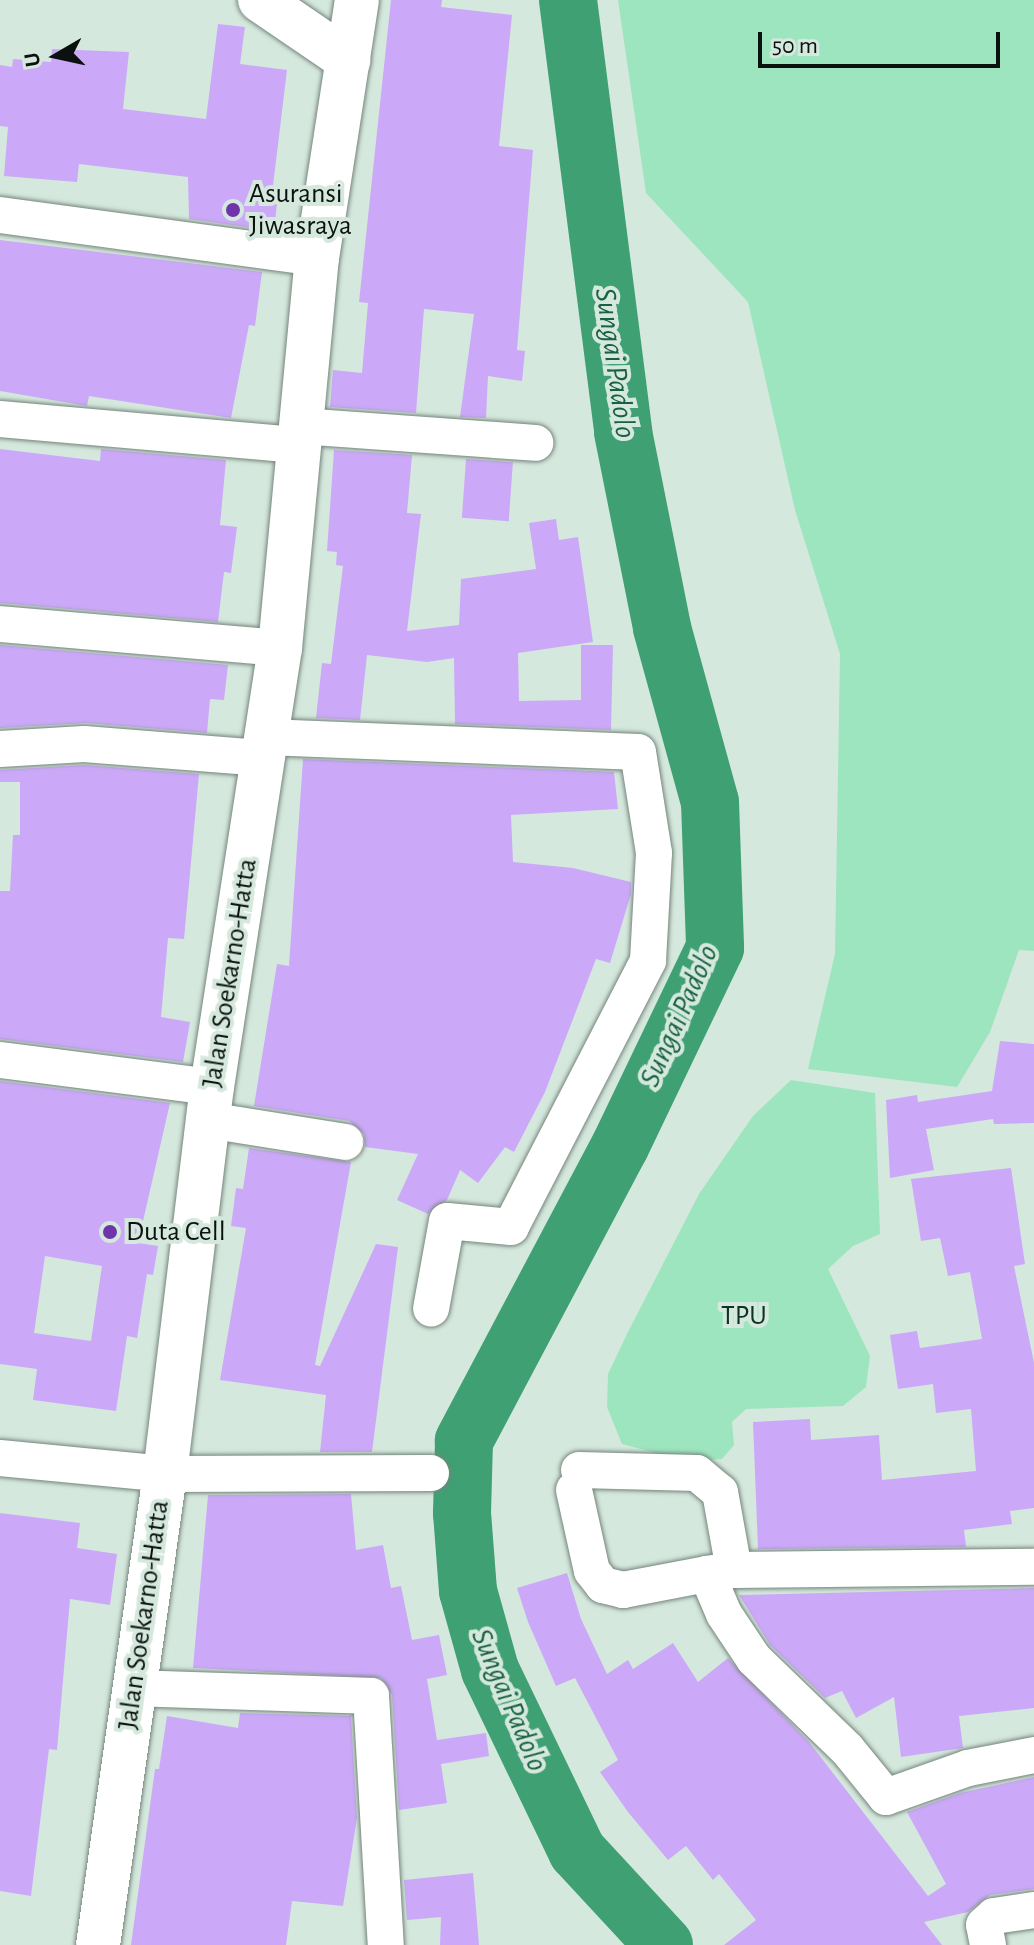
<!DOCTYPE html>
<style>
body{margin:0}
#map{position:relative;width:1034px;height:1945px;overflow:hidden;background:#d5e8dd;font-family:"Alegreya Sans",sans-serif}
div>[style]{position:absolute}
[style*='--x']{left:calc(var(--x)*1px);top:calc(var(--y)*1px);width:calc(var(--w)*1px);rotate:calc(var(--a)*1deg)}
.green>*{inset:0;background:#9de5be}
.river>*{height:58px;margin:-29px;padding:0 29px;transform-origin:29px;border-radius:29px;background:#3fa073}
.building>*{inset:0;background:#cba9f8;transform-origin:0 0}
.roads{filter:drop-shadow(0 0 2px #75857c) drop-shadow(0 0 2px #75857c)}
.street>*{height:36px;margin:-18px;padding:0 18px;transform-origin:18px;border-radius:18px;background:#fff}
.secondary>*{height:44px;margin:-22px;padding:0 22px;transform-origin:22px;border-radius:22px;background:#fff}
.highway>*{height:44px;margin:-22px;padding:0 22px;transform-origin:22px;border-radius:22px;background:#fff}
.dots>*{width:22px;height:22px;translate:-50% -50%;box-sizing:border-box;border:4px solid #d5e8dd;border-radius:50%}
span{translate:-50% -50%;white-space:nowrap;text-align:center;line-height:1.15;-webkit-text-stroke:8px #d5e8dd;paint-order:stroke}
.poi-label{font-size:28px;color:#0b110e}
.left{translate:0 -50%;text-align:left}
.street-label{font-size:28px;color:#0b110e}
.park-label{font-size:28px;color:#0a3522}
.water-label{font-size:30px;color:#1a6142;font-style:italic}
.north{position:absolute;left:16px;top:16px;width:80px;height:80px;-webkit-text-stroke:6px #d5e8dd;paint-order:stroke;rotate:261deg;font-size:22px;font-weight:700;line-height:32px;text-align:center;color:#0b110e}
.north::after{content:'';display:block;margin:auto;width:28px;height:36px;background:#0b110e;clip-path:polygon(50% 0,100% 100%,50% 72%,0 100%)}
.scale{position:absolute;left:758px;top:32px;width:242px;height:36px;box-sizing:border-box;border:4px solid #0b110e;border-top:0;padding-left:10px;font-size:24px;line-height:28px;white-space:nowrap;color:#0b110e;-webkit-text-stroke:6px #d5e8dd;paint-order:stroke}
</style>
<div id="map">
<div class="green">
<div style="clip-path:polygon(618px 0,1034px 0,1034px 951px,1019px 950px,990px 1032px,957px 1087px,808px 1069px,835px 954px,840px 654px,795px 510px,748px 302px,646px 193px)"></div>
<div style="clip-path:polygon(791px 1080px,875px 1093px,880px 1234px,853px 1246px,828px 1269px,870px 1356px,866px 1387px,843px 1406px,746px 1409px,732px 1422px,734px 1445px,722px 1459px,686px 1461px,622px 1444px,607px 1407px,608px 1374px,628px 1332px,699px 1194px,753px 1116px)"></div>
</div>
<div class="river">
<div style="--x:568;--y:0;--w:435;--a:82.7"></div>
<div style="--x:623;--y:432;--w:200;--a:78.7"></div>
<div style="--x:662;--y:628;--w:180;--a:74.6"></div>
<div style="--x:710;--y:802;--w:146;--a:88"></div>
<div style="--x:715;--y:948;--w:220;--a:115.6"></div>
<div style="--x:620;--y:1146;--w:334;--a:117.9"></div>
<div style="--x:464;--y:1441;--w:72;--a:91.6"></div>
<div style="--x:462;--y:1513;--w:78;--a:85.6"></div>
<div style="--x:468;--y:1591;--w:82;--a:74.4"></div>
<div style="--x:490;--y:1670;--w:201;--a:64.3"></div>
<div style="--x:577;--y:1851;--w:128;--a:47.2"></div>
</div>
<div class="building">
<div style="clip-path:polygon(391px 0,442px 0,441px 7px,512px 15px,499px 146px,533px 150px,517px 350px,525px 351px,522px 381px,488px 376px,486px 418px,460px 417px,474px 314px,424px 309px,416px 413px,330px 407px,333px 370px,362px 373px,368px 303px,359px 302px)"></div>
<div style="clip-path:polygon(218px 24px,245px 27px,240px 64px,287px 70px,272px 194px,278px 195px,274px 231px,189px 219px,188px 177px,79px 164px,77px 182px,4px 176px,8px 127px,0 126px,0 65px,12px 67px,13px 59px,51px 62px,52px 49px,129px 52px,123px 109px,206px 119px)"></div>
<div style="clip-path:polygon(0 240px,262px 272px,255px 326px,249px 325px,231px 418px,89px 396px,87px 406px,0 391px)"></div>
<div style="clip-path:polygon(0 449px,100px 461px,101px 449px,226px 460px,220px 525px,237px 527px,231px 573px,224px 572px,218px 622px,0 603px)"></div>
<div style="clip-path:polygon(334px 450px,412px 455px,407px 513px,421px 514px,407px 631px,459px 625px,461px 579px,536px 569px,529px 523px,556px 519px,559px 540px,578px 537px,593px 642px,518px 653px,519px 701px,581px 700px,581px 645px,613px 645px,611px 730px,455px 724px,454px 658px,427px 662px,367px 655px,360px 720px,316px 718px,322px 663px,331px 664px,343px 566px,336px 565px,337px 552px,327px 551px)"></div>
<div style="left:466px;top:459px;width:47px;height:59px;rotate:4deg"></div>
<div style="clip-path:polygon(0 645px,228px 665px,224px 700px,210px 699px,207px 733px,86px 723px,0 728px)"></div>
<div style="clip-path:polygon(303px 759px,614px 772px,618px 809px,511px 815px,513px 862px,573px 868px,631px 882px,631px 894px,610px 963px,596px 959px,545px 1092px,514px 1152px,505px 1147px,478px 1183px,460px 1170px,447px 1200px,428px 1214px,397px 1200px,418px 1154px,365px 1147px,364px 1134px,349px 1121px,254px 1106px,277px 964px,289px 966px)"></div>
<div style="clip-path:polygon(84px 765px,199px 774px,184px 939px,168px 938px,161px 1017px,190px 1022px,183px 1062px,0 1039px,0 891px,10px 891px,13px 835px,20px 835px,20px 782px,0 782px,0 770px)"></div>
<div style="clip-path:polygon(1000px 1041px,1034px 1044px,1034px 1123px,994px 1124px,993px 1119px,926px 1129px,934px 1170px,890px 1178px,886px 1100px,917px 1095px,918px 1102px,992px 1091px)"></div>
<div style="clip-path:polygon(evenodd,0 1081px,170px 1103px,138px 1243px,158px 1246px,153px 1275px,147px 1274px,137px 1338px,127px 1336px,116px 1411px,33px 1400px,37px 1369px,0 1364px,0 1081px,45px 1256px,102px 1266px,91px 1341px,34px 1333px,45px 1256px)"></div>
<div style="clip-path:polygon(249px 1148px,351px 1162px,315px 1365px,320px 1366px,376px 1244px,398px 1247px,372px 1452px,320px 1452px,326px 1395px,220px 1380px,246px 1228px,231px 1226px,236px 1188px,243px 1189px)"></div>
<div style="clip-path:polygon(1011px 1168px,1025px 1264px,1014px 1266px,1034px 1363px,1034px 1508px,1010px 1511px,1012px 1524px,964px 1530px,966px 1547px,758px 1549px,753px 1422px,810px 1419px,811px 1440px,879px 1435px,882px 1480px,976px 1471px,971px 1409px,936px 1413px,933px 1384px,898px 1389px,890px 1335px,917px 1331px,920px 1348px,982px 1339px,970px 1272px,948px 1276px,940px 1238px,921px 1241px,911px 1179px)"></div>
<div style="clip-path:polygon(351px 1494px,356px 1550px,383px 1545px,391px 1588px,401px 1586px,412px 1640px,439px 1635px,447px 1675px,427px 1679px,437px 1740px,486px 1733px,489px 1756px,441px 1764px,447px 1803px,399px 1810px,392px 1695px,381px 1678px,193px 1668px,208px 1495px)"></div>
<div style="clip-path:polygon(0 1513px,80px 1523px,77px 1548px,117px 1554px,110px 1605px,70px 1599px,57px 1750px,49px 1749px,31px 1896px,0 1891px)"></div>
<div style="clip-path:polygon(567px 1573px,581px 1619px,607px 1674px,628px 1660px,633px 1669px,673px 1643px,698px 1682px,728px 1658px,809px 1742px,928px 1896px,946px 1884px,907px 1812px,960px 1793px,1034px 1777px,1034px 1889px,990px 1895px,968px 1912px,924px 1922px,942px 1945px,724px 1945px,756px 1920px,719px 1874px,713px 1880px,686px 1846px,668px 1860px,628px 1812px,600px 1772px,618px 1760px,575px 1678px,556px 1686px,528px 1622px,517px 1588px)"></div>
<div style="clip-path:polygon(1034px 1588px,1034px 1708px,959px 1716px,963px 1748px,901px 1757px,894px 1697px,856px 1718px,842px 1691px,825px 1698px,770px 1645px,739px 1595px)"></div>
<div style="clip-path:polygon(240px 1713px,351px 1716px,357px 1818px,343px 1906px,292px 1901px,286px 1945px,131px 1945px,155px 1769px,159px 1769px,167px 1716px,238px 1728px)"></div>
<div style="clip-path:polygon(473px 1873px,479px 1945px,440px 1945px,441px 1917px,407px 1920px,404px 1880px)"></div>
</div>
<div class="roads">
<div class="street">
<div style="--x:0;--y:215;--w:320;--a:7.7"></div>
<div style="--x:0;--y:419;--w:299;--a:5"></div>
<div style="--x:300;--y:426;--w:236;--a:4.1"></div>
<div style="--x:0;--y:624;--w:281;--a:4.9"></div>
<div style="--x:266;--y:737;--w:372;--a:2.3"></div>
<div style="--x:638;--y:752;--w:102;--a:81"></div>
<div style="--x:654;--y:853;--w:108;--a:93.2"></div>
<div style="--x:648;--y:961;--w:299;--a:117.3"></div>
<div style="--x:511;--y:1227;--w:64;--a:-174.6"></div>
<div style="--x:447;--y:1221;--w:89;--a:100.3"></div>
<div style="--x:0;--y:749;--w:84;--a:-3.4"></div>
<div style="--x:84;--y:744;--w:180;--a:4.5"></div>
<div style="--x:0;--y:1060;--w:214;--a:7.3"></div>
<div style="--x:208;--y:1120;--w:139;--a:9.1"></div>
<div style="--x:0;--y:1458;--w:166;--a:5.5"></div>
<div style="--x:165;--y:1474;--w:266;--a:-0.2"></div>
<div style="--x:579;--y:1470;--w:118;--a:1.5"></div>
<div style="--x:697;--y:1473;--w:30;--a:40"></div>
<div style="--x:720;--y:1492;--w:79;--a:79.8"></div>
<div style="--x:734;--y:1570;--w:300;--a:-0.6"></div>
<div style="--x:574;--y:1490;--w:83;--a:77.5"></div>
<div style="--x:592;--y:1571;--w:18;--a:52"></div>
<div style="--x:603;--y:1585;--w:21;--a:14"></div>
<div style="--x:623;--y:1590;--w:86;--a:-10.8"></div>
<div style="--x:734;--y:1570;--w:27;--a:172"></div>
<div style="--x:707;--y:1574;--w:43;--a:67"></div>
<div style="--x:724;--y:1614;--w:54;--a:56.3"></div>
<div style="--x:754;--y:1659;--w:129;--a:44.1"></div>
<div style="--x:847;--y:1749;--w:62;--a:50.9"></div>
<div style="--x:886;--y:1797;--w:87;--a:-19.5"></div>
<div style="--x:968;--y:1768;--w:67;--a:-11.1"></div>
<div style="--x:134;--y:1688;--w:237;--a:1.9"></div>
<div style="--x:371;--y:1696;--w:249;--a:86.6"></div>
<div style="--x:988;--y:1945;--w:20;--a:-101"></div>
<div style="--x:984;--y:1925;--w:13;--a:-42"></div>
<div style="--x:994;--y:1916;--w:40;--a:-8.5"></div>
</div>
<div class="secondary">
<div style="--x:260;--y:0;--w:107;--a:34.3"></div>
</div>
<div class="highway">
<div style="--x:98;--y:1945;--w:476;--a:-81.9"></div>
<div style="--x:165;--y:1474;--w:390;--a:-83.1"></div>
<div style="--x:212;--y:1087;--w:444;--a:-81.2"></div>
<div style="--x:280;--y:648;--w:392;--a:-84.6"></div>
<div style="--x:317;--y:258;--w:261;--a:-81.2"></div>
</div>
</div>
<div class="dots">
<div style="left:233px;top:210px;background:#7034aa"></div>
<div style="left:110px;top:1232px;background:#7034aa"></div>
</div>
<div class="poi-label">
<span class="left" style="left:249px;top:210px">Asuransi<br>Jiwasraya</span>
<span class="left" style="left:126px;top:1232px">Duta Cell</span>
</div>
<div class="street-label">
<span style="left:230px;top:973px;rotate:-81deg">Jalan Soekarno-Hatta</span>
<span style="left:144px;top:1615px;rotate:-82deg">Jalan Soekarno-Hatta</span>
</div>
<div class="park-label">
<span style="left:744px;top:1316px">TPU</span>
</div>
<div class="water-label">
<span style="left:615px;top:363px;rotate:82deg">Sungai Padolo</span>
<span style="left:679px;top:1016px;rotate:-66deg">Sungai Padolo</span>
<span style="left:509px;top:1700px;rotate:67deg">Sungai Padolo</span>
</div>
<div class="north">U</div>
<div class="scale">50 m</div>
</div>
